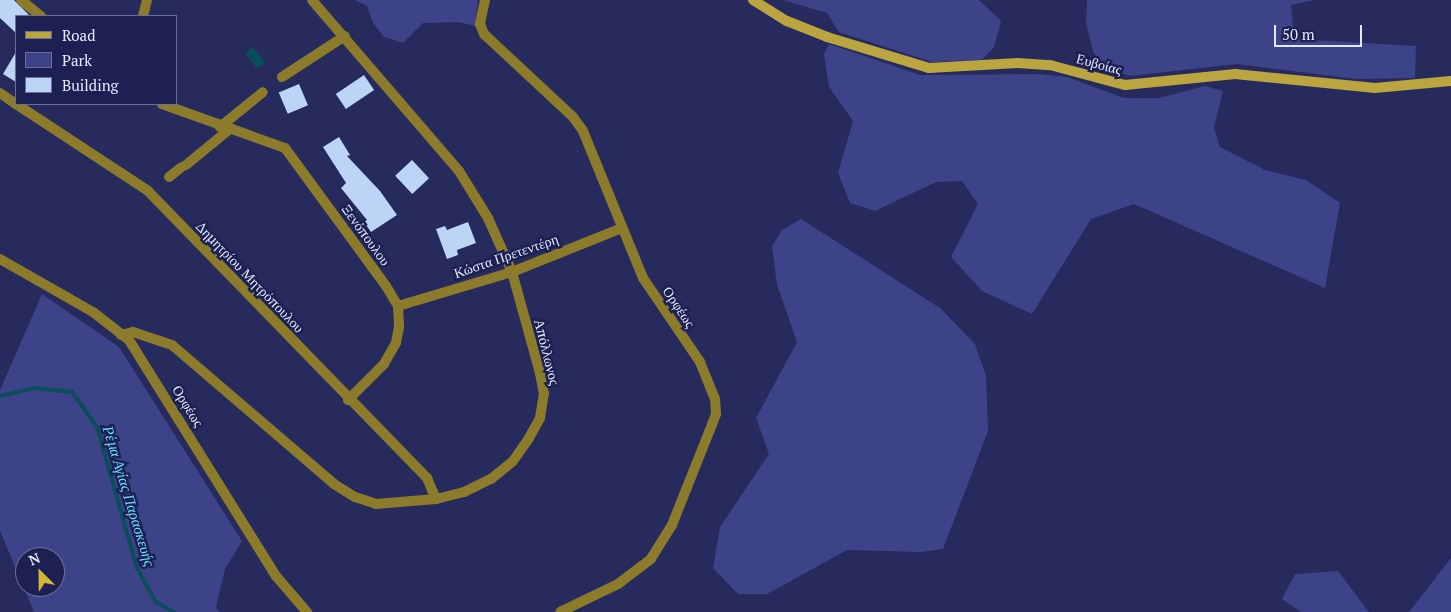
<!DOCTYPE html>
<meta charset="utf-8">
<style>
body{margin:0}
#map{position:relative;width:1451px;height:612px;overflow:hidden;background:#262a5d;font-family:"PT Serif",serif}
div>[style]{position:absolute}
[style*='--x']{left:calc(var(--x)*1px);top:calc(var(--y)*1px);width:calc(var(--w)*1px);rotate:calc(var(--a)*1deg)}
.green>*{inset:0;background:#3d4388}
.water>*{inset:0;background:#0a4d5b;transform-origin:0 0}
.stream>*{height:4px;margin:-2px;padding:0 2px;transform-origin:2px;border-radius:2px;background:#0a4d5b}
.building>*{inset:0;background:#bcd5f6;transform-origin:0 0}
.street>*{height:10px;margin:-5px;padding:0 5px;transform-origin:5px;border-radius:5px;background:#8d7b2c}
.secondary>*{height:10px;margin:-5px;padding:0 5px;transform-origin:5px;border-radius:5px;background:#bba541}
span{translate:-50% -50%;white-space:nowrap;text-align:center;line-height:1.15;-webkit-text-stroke:5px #1d2052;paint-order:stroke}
.street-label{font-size:14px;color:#e4e9fc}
.water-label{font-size:15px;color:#66e0fe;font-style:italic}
.legend{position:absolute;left:15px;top:15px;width:162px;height:90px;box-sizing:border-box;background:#1d2052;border:1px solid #6d7096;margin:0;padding:6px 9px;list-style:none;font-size:15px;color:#e4e9fc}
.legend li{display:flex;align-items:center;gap:10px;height:25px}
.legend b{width:25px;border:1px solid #6d7096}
.north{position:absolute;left:15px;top:547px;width:50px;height:50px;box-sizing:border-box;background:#1d2052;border:1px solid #6d7096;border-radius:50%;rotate:337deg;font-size:14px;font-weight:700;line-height:20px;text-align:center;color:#e4e9fc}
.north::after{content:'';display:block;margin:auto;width:18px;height:22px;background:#d2b736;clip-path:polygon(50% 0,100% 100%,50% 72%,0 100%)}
.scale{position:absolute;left:1274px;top:25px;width:88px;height:22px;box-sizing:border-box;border:2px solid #e4e9fc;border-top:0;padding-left:6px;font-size:15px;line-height:18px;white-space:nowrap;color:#e4e9fc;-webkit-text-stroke:4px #1d2052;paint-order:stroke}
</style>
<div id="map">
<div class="green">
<div style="clip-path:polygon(355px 0,478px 0,475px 26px,458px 22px,423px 23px,403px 43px,384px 37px,373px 23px,367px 6px)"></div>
<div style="clip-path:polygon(783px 0,979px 0,1001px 21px,994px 47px,982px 60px,932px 62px,839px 32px,827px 13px)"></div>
<div style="clip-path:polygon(1087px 0,1315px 0,1291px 5px,1294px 39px,1416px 46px,1415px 78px,1357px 79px,1237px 64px,1130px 76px,1109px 69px,1094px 54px,1086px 24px)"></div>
<div style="clip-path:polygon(829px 44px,920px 75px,1039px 74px,1067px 77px,1124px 98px,1159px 98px,1205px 86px,1223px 91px,1214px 128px,1220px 147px,1265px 170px,1306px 180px,1340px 203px,1325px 288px,1134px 204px,1091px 219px,1032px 314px,982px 291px,951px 257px,978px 204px,962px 181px,936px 182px,875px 211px,850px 203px,838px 173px,853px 121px,829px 87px,824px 54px)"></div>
<div style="clip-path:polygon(801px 219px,940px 308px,975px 344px,986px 376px,988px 431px,943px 549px,920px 552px,847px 550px,767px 594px,738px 594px,713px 568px,720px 527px,769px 454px,756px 418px,797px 342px,777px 285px,772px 246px,782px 230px)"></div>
<div style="clip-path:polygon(evenodd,42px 294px,119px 347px,242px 541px,225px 569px,216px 607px,219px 612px,34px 612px,0 531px,0 390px,42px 294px,25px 557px,55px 557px,55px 587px,25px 587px,25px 557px)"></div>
<div style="clip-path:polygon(1451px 558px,1451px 612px,1409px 612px)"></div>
<div style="clip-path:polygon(1338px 571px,1369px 612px,1301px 612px,1282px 599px,1295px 574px)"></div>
</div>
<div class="water">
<div style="left:253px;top:47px;width:20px;height:10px;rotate:53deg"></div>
</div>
<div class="stream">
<div style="--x:0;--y:396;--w:35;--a:-13"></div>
<div style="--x:34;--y:388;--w:38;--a:6"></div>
<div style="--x:72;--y:392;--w:43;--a:54.5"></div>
<div style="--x:97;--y:427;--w:147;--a:74.2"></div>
<div style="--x:137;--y:568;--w:39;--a:61"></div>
<div style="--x:156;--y:602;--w:21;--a:29"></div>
</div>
<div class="building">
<div style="clip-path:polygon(0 0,14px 0,30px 16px,16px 16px,16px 33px,0 18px)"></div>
<div style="clip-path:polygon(16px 52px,16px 82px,3px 74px)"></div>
<div style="left:364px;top:75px;width:18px;height:34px;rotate:56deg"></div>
<div style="left:299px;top:84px;width:23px;height:22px;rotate:67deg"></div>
<div style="clip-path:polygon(339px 137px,350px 155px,347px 156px,380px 191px,397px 215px,371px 232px,364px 222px,367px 220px,341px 188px,346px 183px,323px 147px)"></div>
<div style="left:412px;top:160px;width:25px;height:23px;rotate:47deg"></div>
<div style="clip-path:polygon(468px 222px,476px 243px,457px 250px,458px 255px,447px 259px,436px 229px,445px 226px,447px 230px)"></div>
</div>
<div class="street">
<div style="--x:21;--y:0;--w:26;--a:39"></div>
<div style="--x:485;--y:0;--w:25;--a:102"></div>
<div style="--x:480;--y:24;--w:11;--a:68"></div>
<div style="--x:484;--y:34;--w:122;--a:43"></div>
<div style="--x:573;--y:117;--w:17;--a:54"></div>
<div style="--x:583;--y:131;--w:159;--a:67.8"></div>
<div style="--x:643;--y:278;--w:102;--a:55.8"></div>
<div style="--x:700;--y:362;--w:40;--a:68"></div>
<div style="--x:715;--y:399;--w:15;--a:86"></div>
<div style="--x:716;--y:414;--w:19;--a:111"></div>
<div style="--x:709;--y:432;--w:100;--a:111.7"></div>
<div style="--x:672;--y:525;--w:40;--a:122"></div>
<div style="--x:651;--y:559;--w:41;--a:142.9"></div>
<div style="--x:618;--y:584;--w:64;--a:154.2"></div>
<div style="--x:143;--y:16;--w:16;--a:-76"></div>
<div style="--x:282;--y:77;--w:75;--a:-33.1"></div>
<div style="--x:0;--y:93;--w:19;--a:35"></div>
<div style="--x:16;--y:104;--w:157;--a:33.3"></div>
<div style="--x:147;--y:190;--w:402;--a:45.8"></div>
<div style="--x:427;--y:478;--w:23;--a:67"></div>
<div style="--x:162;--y:104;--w:131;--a:19.7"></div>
<div style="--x:285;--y:148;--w:171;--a:53.8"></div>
<div style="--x:386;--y:286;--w:23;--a:59"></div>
<div style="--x:398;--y:306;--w:21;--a:87"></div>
<div style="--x:399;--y:327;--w:16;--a:101"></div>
<div style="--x:396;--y:343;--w:24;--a:120"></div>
<div style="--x:384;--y:364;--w:51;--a:135"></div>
<div style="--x:220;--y:127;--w:55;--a:-39.1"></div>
<div style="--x:186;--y:165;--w:58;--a:-39.4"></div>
<div style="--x:169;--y:177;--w:16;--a:-38"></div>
<div style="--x:0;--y:259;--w:107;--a:29.7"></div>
<div style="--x:93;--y:312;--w:46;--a:37.9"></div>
<div style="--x:129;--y:340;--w:278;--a:58.1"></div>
<div style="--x:276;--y:576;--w:48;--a:49.3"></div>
<div style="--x:398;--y:306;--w:119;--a:-16.6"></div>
<div style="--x:512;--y:272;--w:118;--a:-21.8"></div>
<div style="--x:121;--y:335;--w:12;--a:-14"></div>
<div style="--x:133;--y:332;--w:41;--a:18.4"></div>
<div style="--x:172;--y:345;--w:213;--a:40.6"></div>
<div style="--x:334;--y:484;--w:25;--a:32"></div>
<div style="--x:355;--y:497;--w:22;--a:18"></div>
<div style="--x:376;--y:504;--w:60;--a:-4.8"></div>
<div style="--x:436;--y:499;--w:29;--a:-14"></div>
<div style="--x:464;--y:492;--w:30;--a:-26"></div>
<div style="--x:491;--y:479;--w:28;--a:-39"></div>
<div style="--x:513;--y:461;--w:28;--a:-55"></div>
<div style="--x:529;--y:438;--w:23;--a:-61"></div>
<div style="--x:540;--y:418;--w:24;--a:-81"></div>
<div style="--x:544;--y:394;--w:21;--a:-101"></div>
<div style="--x:540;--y:373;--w:105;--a:-105.5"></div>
<div style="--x:512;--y:272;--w:59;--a:-114"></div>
<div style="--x:488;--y:218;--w:55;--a:-121.7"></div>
<div style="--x:459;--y:171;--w:225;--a:-130.7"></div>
</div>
<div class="secondary">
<div style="--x:753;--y:0;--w:40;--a:32"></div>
<div style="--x:787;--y:21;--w:43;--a:21.8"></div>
<div style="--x:827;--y:37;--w:107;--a:16.9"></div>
<div style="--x:929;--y:68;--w:89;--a:-3.2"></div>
<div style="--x:1018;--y:63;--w:32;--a:4"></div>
<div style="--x:1050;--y:65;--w:78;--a:14.9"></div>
<div style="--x:1125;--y:85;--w:111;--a:-5.7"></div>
<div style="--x:1235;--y:74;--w:141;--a:5.7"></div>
<div style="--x:1375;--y:88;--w:76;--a:-5.3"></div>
</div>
<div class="street-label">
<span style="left:1099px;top:64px;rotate:15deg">Ευβοίας</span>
<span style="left:366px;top:235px;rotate:54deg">Ξενόπουλου</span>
<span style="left:506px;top:256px;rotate:-19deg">Κώστα Πρετεντέρη</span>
<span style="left:250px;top:277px;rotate:46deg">Δημητρίου Μητρόπουλου</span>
<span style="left:679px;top:307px;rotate:56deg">Ορφέως</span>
<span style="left:547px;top:352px;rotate:76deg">Απόλλωνος</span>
<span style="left:188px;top:406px;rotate:58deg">Ορφέως</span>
</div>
<div class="water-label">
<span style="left:129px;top:496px;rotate:73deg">Ρέμα Αγίας Παρασκευής</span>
</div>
<ul class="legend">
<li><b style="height:6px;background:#bba541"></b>Road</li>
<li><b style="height:14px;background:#3d4388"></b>Park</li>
<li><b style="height:14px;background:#bcd5f6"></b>Building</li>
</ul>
<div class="north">N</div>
<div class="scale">50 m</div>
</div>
